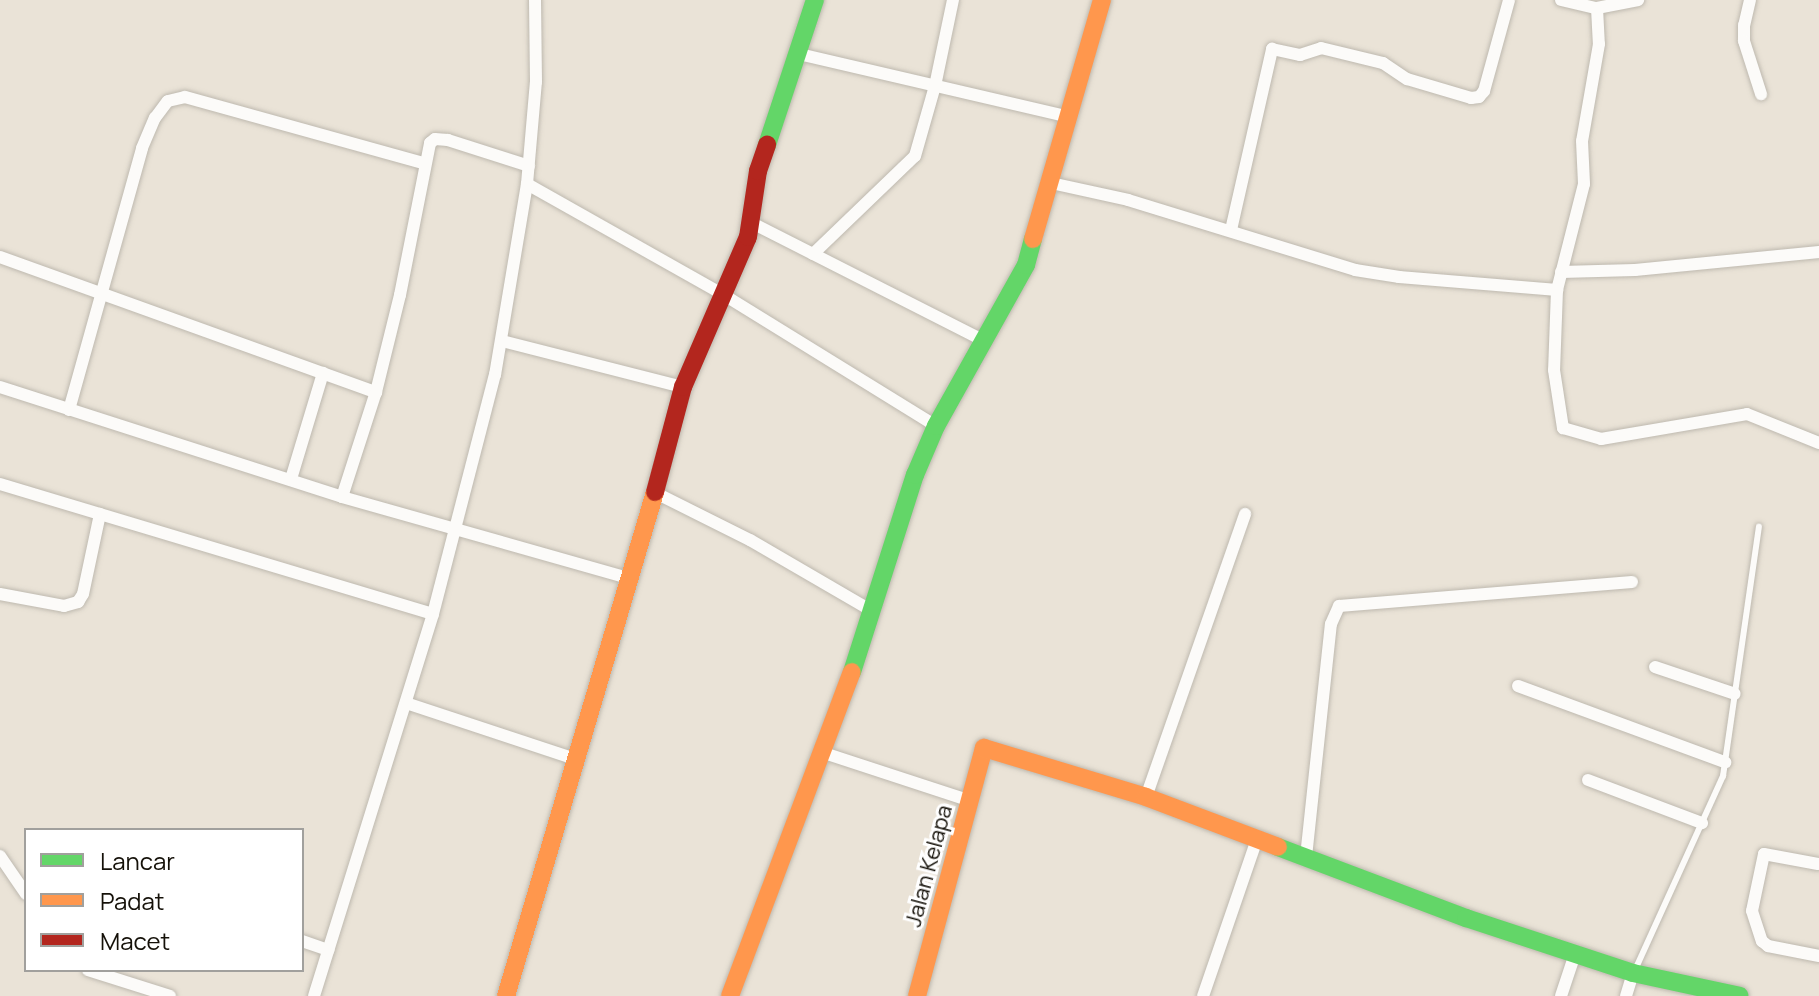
<!DOCTYPE html>
<style>
body{margin:0}
#map{position:relative;width:1819px;height:996px;overflow:hidden;background:#eae3d7;font-family:Manrope,sans-serif}
div>[style]{position:absolute}
[style*='--x']{left:calc(var(--x)*1px);top:calc(var(--y)*1px);width:calc(var(--w)*1px);rotate:calc(var(--a)*1deg)}
.roads{filter:drop-shadow(0 0 2px #beb9af) drop-shadow(0 0 2px #beb9af)}
.lane>*{height:6px;margin:-3px;padding:0 3px;transform-origin:3px;border-radius:3px;background:#fcfbf9}
.street>*{height:12px;margin:-6px;padding:0 6px;transform-origin:6px;border-radius:6px;background:#fcfbf9}
.fast>*{height:18px;margin:-9px;padding:0 9px;transform-origin:9px;border-radius:9px;background:#63d668}
.slow>*{height:18px;margin:-9px;padding:0 9px;transform-origin:9px;border-radius:9px;background:#ff974d}
.jam>*{height:18px;margin:-9px;padding:0 9px;transform-origin:9px;border-radius:9px;background:#b3261e}
span{translate:-50% -50%;white-space:nowrap;text-align:center;line-height:1.15;-webkit-text-stroke:6px #fff;paint-order:stroke}
.street-label{font-size:22px;color:#151109}
.legend{position:absolute;left:24px;top:828px;width:280px;height:144px;box-sizing:border-box;background:#fff;border:2px solid #a1a09d;margin:0;padding:10px 14px;list-style:none;font-size:24px;color:#151109}
.legend li{display:flex;align-items:center;gap:16px;height:40px}
.legend b{width:40px;border:2px solid #a1a09d}
</style>
<div id="map">
<div class="roads">
<div class="lane">
<div style="--x:1635;--y:970;--w:213;--a:-65.6"></div>
<div style="--x:1723;--y:776;--w:252;--a:-81.8"></div>
</div>
<div class="street">
<div style="--x:1561;--y:0;--w:37;--a:13"></div>
<div style="--x:1597;--y:8;--w:42;--a:-11"></div>
<div style="--x:1750;--y:0;--w:26;--a:103"></div>
<div style="--x:1744;--y:25;--w:16;--a:90"></div>
<div style="--x:1744;--y:41;--w:56;--a:72.2"></div>
<div style="--x:1597;--y:8;--w:36;--a:87"></div>
<div style="--x:1599;--y:44;--w:98;--a:99.9"></div>
<div style="--x:1582;--y:141;--w:43;--a:87.3"></div>
<div style="--x:1584;--y:184;--w:109;--a:104.3"></div>
<div style="--x:1557;--y:290;--w:80;--a:92.1"></div>
<div style="--x:1554;--y:370;--w:59;--a:81.2"></div>
<div style="--x:1563;--y:428;--w:40;--a:16"></div>
<div style="--x:1601;--y:439;--w:148;--a:-9.7"></div>
<div style="--x:1747;--y:414;--w:78;--a:21.9"></div>
<div style="--x:799;--y:54;--w:278;--a:13.1"></div>
<div style="--x:1051;--y:183;--w:79;--a:12.4"></div>
<div style="--x:1128;--y:200;--w:238;--a:17.1"></div>
<div style="--x:1355;--y:270;--w:45;--a:9"></div>
<div style="--x:1399;--y:277;--w:159;--a:4.7"></div>
<div style="--x:527;--y:184;--w:226;--a:29.4"></div>
<div style="--x:724;--y:295;--w:249;--a:31.7"></div>
<div style="--x:752;--y:223;--w:261;--a:26.9"></div>
<div style="--x:1231;--y:230;--w:186;--a:-77.2"></div>
<div style="--x:1272;--y:49;--w:29;--a:12"></div>
<div style="--x:1300;--y:55;--w:22;--a:-18"></div>
<div style="--x:1321;--y:48;--w:64;--a:13.6"></div>
<div style="--x:1383;--y:63;--w:29;--a:34"></div>
<div style="--x:1407;--y:79;--w:67;--a:16.5"></div>
<div style="--x:1471;--y:98;--w:8;--a:-7"></div>
<div style="--x:1479;--y:97;--w:8;--a:-50"></div>
<div style="--x:1484;--y:91;--w:94;--a:-74.6"></div>
<div style="--x:813;--y:254;--w:141;--a:-43.9"></div>
<div style="--x:915;--y:156;--w:73;--a:-74.1"></div>
<div style="--x:935;--y:86;--w:88;--a:-78.2"></div>
<div style="--x:0;--y:257;--w:400;--a:19.8"></div>
<div style="--x:1561;--y:272;--w:74;--a:-1.5"></div>
<div style="--x:1635;--y:270;--w:185;--a:-5.6"></div>
<div style="--x:502;--y:341;--w:187;--a:14.3"></div>
<div style="--x:0;--y:387;--w:359;--a:17.8"></div>
<div style="--x:342;--y:497;--w:301;--a:15.8"></div>
<div style="--x:69;--y:410;--w:272;--a:-74.4"></div>
<div style="--x:142;--y:148;--w:33;--a:-67"></div>
<div style="--x:155;--y:118;--w:21;--a:-53"></div>
<div style="--x:168;--y:101;--w:17;--a:-13"></div>
<div style="--x:185;--y:97;--w:247;--a:15.5"></div>
<div style="--x:291;--y:479;--w:111;--a:-73.2"></div>
<div style="--x:0;--y:484;--w:452;--a:16.7"></div>
<div style="--x:654;--y:492;--w:107;--a:26.6"></div>
<div style="--x:750;--y:540;--w:141;--a:30.2"></div>
<div style="--x:342;--y:497;--w:110;--a:-72.1"></div>
<div style="--x:376;--y:392;--w:100;--a:-76.1"></div>
<div style="--x:400;--y:295;--w:155;--a:-78.8"></div>
<div style="--x:430;--y:143;--w:6;--a:-39"></div>
<div style="--x:435;--y:139;--w:13;--a:4"></div>
<div style="--x:448;--y:140;--w:85;--a:17.8"></div>
<div style="--x:0;--y:594;--w:65;--a:10.6"></div>
<div style="--x:64;--y:606;--w:15;--a:-16"></div>
<div style="--x:78;--y:602;--w:9;--a:-58"></div>
<div style="--x:83;--y:594;--w:82;--a:-78"></div>
<div style="--x:1655;--y:667;--w:84;--a:18.6"></div>
<div style="--x:1518;--y:686;--w:221;--a:20.2"></div>
<div style="--x:406;--y:703;--w:181;--a:18.3"></div>
<div style="--x:821;--y:752;--w:158;--a:18.1"></div>
<div style="--x:1588;--y:780;--w:122;--a:20.7"></div>
<div style="--x:1146;--y:797;--w:300;--a:-70.7"></div>
<div style="--x:0;--y:856;--w:46;--a:55.6"></div>
<div style="--x:1306;--y:857;--w:234;--a:-83.9"></div>
<div style="--x:1331;--y:624;--w:20;--a:-66"></div>
<div style="--x:1339;--y:606;--w:294;--a:-4.7"></div>
<div style="--x:1818;--y:864;--w:55;--a:-169.5"></div>
<div style="--x:1764;--y:854;--w:58;--a:101.9"></div>
<div style="--x:1752;--y:911;--w:32;--a:72"></div>
<div style="--x:1762;--y:941;--w:8;--a:40"></div>
<div style="--x:1768;--y:946;--w:52;--a:11.1"></div>
<div style="--x:302;--y:941;--w:28;--a:19"></div>
<div style="--x:88;--y:970;--w:86;--a:17.6"></div>
<div style="--x:314;--y:996;--w:400;--a:-72.7"></div>
<div style="--x:433;--y:614;--w:247;--a:-75.5"></div>
<div style="--x:495;--y:375;--w:194;--a:-80.5"></div>
<div style="--x:527;--y:184;--w:102;--a:-85"></div>
<div style="--x:536;--y:82;--w:82;--a:-90.7"></div>
<div style="--x:1203;--y:996;--w:166;--a:-71"></div>
<div style="--x:1561;--y:996;--w:44;--a:-71.6"></div>
<div style="--x:1626;--y:996;--w:24;--a:-73"></div>
</div>
<div class="fast">
<div style="--x:767;--y:145;--w:153;--a:-71.7"></div>
<div style="--x:852;--y:672;--w:207;--a:-72.3"></div>
<div style="--x:915;--y:475;--w:53;--a:-66.8"></div>
<div style="--x:936;--y:426;--w:184;--a:-60.8"></div>
<div style="--x:1026;--y:265;--w:27;--a:-75"></div>
<div style="--x:1278;--y:847;--w:201;--a:20.7"></div>
<div style="--x:1466;--y:918;--w:176;--a:18.2"></div>
<div style="--x:1633;--y:973;--w:109;--a:12.1"></div>
</div>
<div class="slow">
<div style="--x:1033;--y:239;--w:249;--a:-73.9"></div>
<div style="--x:506;--y:996;--w:526;--a:-73.53"></div>
<div style="--x:730;--y:996;--w:346;--a:-69.4"></div>
<div style="--x:917;--y:996;--w:257;--a:-74.9"></div>
<div style="--x:984;--y:748;--w:169;--a:16.8"></div>
<div style="--x:1146;--y:797;--w:141;--a:20.7"></div>
</div>
<div class="jam">
<div style="--x:655;--y:492;--w:109;--a:-75.1"></div>
<div style="--x:683;--y:387;--w:163;--a:-66.6"></div>
<div style="--x:748;--y:237;--w:67;--a:-81.4"></div>
<div style="--x:758;--y:171;--w:28;--a:-71"></div>
</div>
</div>
<div class="street-label">
<span style="left:929px;top:866px;rotate:-75deg">Jalan Kelapa</span>
</div>
<ul class="legend">
<li><b style="height:10px;background:#63d668"></b>Lancar</li>
<li><b style="height:10px;background:#ff974d"></b>Padat</li>
<li><b style="height:10px;background:#b3261e"></b>Macet</li>
</ul>
</div>
